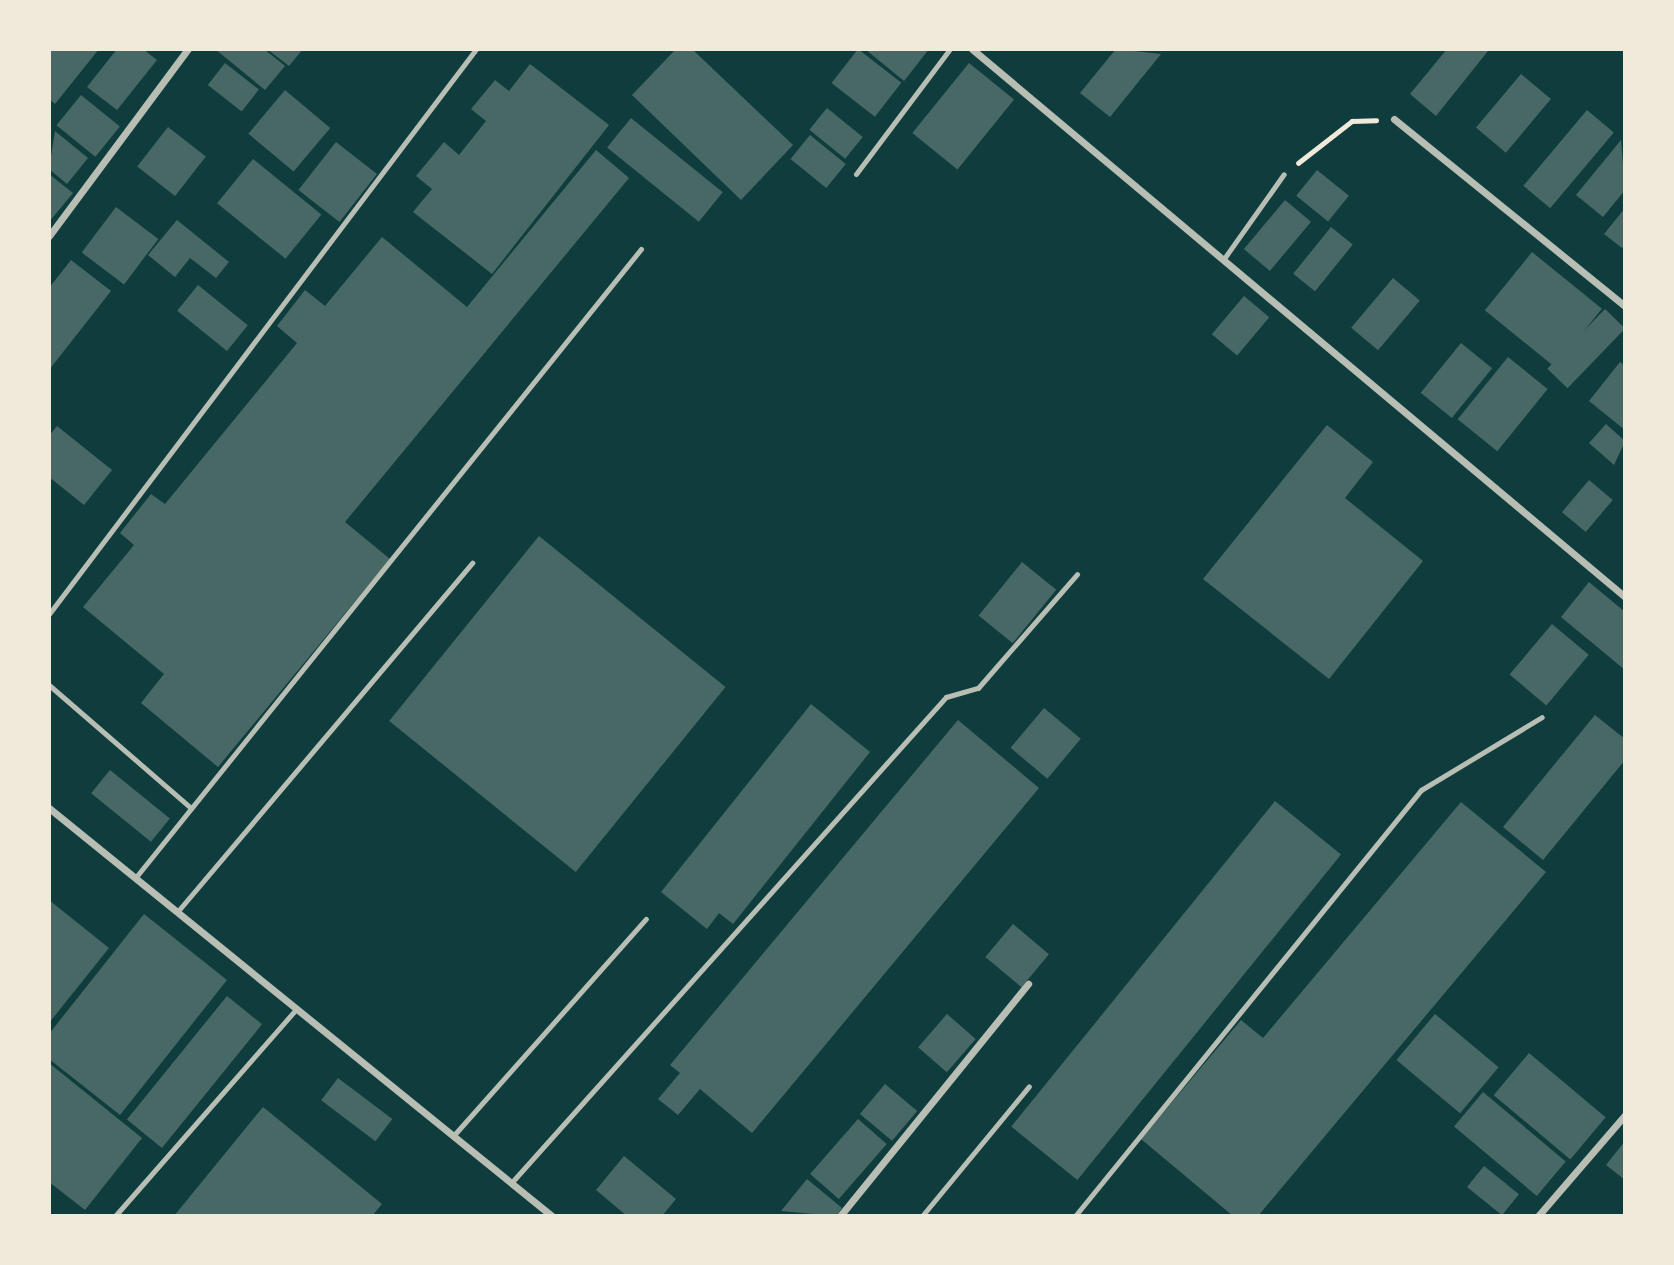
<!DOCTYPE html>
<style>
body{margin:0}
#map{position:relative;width:1674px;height:1265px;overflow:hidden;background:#0f3d3e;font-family:"Asap Condensed",sans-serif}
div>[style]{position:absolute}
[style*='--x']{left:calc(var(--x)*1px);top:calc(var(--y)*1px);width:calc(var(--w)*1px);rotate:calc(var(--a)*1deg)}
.building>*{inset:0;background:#486865;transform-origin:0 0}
.path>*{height:4.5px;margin:-2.25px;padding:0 2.25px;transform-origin:2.25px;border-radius:2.25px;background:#f1e9da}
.service>*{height:5px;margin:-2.5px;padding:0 2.5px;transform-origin:2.5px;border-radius:2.5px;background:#b8beb3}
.minor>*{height:7px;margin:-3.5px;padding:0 3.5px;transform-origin:3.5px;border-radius:3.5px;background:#b8beb3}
span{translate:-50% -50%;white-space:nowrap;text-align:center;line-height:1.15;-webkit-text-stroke:7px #f1e9da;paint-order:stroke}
.frame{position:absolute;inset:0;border:51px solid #f1e9da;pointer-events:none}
</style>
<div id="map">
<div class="building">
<div style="clip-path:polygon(49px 49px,99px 49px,55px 104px,49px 99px)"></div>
<div style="clip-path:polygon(117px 49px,143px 49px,157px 60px,117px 110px,87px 87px)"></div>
<div style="clip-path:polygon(215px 49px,264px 49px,285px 66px,265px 90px)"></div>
<div style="clip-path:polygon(267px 49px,303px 49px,289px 66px)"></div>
<div style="clip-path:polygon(676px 49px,692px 49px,793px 145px,741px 200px,632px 95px)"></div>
<div style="left:858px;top:49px;width:55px;height:43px;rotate:38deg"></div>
<div style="clip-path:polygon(865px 49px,929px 49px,904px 81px)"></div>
<div style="clip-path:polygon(1116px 49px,1161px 54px,1110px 117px,1080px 93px)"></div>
<div style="clip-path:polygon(1447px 49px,1488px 51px,1436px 116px,1410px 94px)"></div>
<div style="left:225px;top:63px;width:43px;height:28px;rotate:38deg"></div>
<div style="left:969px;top:63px;width:58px;height:90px;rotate:39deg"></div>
<div style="clip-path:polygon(530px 64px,609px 125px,492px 274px,413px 212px,432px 189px,416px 176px,444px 142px,459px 155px,486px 121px,471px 109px,495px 80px,509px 91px)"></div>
<div style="left:1521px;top:74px;width:39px;height:70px;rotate:40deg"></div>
<div style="left:285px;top:90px;width:59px;height:57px;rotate:40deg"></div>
<div style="left:81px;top:95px;width:50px;height:39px;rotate:39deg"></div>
<div style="left:827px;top:108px;width:46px;height:28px;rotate:39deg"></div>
<div style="left:1587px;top:110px;width:35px;height:99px;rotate:40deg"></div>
<div style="left:631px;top:118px;width:118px;height:38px;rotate:39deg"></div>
<div style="left:168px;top:127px;width:48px;height:50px;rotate:38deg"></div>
<div style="clip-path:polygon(55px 131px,88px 158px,67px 184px,49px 169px)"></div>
<div style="left:810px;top:135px;width:46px;height:31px;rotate:39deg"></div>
<div style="clip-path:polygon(1621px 140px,1625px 190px,1603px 217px,1576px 195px)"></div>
<div style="left:336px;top:142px;width:52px;height:61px;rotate:38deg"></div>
<div style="clip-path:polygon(596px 150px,629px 178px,345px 522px,390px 559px,218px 767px,141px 703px,164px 674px,83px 607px,134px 545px,120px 533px,151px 494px,165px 504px,297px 343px,277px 326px,305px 290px,325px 306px,382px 237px,467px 307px)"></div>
<div style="left:253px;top:159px;width:88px;height:57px;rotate:39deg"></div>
<div style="left:1317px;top:170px;width:41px;height:33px;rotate:39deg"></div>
<div style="clip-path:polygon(49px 174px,73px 193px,49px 222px)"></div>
<div style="left:1285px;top:200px;width:34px;height:64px;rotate:40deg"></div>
<div style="left:116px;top:207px;width:53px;height:57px;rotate:37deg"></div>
<div style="clip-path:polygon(1625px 208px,1625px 244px,1622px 248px,1604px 234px)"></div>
<div style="clip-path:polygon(177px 220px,229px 262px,216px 278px,190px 258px,175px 277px,148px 255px)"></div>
<div style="left:1331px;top:227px;width:28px;height:60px;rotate:39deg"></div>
<div style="left:1532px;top:252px;width:90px;height:75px;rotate:39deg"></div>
<div style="clip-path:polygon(71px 260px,111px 291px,49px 370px,49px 288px)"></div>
<div style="left:1393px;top:278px;width:35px;height:65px;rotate:40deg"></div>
<div style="left:198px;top:285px;width:64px;height:33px;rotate:39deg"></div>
<div style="left:1244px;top:296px;width:33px;height:50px;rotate:40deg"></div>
<div style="left:1605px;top:309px;width:28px;height:83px;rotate:44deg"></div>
<div style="left:1461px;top:343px;width:40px;height:64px;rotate:39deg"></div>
<div style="left:1508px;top:357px;width:51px;height:80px;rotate:39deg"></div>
<div style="clip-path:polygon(1620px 362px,1625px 366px,1625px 430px,1589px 401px)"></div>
<div style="clip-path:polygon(1606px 424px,1625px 441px,1614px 465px,1589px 443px)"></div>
<div style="clip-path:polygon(1327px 425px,1373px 462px,1345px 498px,1423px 561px,1329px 679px,1203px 579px)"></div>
<div style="clip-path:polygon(57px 426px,112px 470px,84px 505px,49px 477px,49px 436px)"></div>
<div style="left:1589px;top:480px;width:31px;height:42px;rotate:40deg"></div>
<div style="left:539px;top:536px;width:240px;height:238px;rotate:39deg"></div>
<div style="left:1022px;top:562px;width:44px;height:69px;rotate:39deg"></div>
<div style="clip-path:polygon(1589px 582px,1625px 612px,1625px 670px,1561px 617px)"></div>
<div style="left:1552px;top:624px;width:48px;height:66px;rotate:40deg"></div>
<div style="clip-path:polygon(811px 704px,870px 752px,733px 924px,719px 913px,707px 929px,661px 892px)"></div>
<div style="left:1044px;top:708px;width:48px;height:52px;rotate:40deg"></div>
<div style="clip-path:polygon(1595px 715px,1625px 739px,1625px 760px,1543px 860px,1503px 827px)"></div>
<div style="clip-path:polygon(958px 720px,1039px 788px,752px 1133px,700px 1089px,678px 1115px,658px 1099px,680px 1073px,670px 1065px)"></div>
<div style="left:110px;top:770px;width:77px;height:30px;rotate:39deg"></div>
<div style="left:1275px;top:801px;width:85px;height:419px;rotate:39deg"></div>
<div style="clip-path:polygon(1461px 802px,1546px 872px,1258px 1216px,1233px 1216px,1141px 1139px,1241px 1020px,1263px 1038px)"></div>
<div style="clip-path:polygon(49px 900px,109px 948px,49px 1023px)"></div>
<div style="clip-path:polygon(144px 914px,227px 980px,120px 1115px,49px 1059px,49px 1034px)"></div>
<div style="left:1013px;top:924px;width:47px;height:43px;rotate:40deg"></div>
<div style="left:227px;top:996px;width:45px;height:159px;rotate:39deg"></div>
<div style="left:947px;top:1014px;width:38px;height:44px;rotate:41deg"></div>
<div style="left:1435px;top:1014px;width:83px;height:60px;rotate:40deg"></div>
<div style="left:1529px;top:1053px;width:100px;height:55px;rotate:40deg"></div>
<div style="clip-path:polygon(49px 1063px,142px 1138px,85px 1210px,49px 1182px)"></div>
<div style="left:338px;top:1078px;width:68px;height:28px;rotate:37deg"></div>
<div style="left:885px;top:1084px;width:42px;height:39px;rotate:40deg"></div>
<div style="left:1483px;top:1092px;width:108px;height:45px;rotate:40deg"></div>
<div style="clip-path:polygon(263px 1107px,382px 1204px,372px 1216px,174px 1216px)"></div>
<div style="left:858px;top:1119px;width:38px;height:73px;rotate:41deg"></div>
<div style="clip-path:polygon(1625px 1141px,1625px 1180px,1606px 1165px)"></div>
<div style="clip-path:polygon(624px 1156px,676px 1199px,662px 1216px,627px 1216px,596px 1190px)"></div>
<div style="left:1484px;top:1166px;width:45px;height:27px;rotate:39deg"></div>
<div style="clip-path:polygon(807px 1179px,842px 1208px,836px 1216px,781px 1211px)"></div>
</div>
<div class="path">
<div style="--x:1298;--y:163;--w:68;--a:-37.9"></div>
<div style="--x:1352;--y:121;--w:24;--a:-2"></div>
</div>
<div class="service">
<div style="--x:856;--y:174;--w:156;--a:-53.1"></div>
<div style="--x:1223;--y:260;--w:105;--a:-54.7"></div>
<div style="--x:49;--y:614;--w:708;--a:-52.92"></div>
<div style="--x:49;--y:685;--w:188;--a:40.9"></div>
<div style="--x:136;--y:877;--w:806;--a:-51.2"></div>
<div style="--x:178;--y:911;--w:456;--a:-49.8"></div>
<div style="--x:454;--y:1135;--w:289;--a:-48.4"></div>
<div style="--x:512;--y:1182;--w:651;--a:-48.18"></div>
<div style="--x:946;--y:697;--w:33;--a:-16"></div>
<div style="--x:978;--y:688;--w:151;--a:-49"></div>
<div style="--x:115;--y:1216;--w:275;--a:-48.8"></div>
<div style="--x:922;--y:1216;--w:168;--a:-50.5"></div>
<div style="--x:1075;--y:1216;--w:549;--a:-50.92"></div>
<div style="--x:1421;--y:790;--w:141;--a:-31.1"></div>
</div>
<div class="minor">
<div style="--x:972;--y:49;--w:852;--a:40"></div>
<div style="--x:1394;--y:119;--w:297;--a:39"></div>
<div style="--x:49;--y:236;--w:233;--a:-53.4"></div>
<div style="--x:49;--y:808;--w:648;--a:39.05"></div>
<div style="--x:840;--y:1216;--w:299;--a:-51"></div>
<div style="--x:1538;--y:1216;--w:133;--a:-49.3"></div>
</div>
<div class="frame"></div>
</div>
